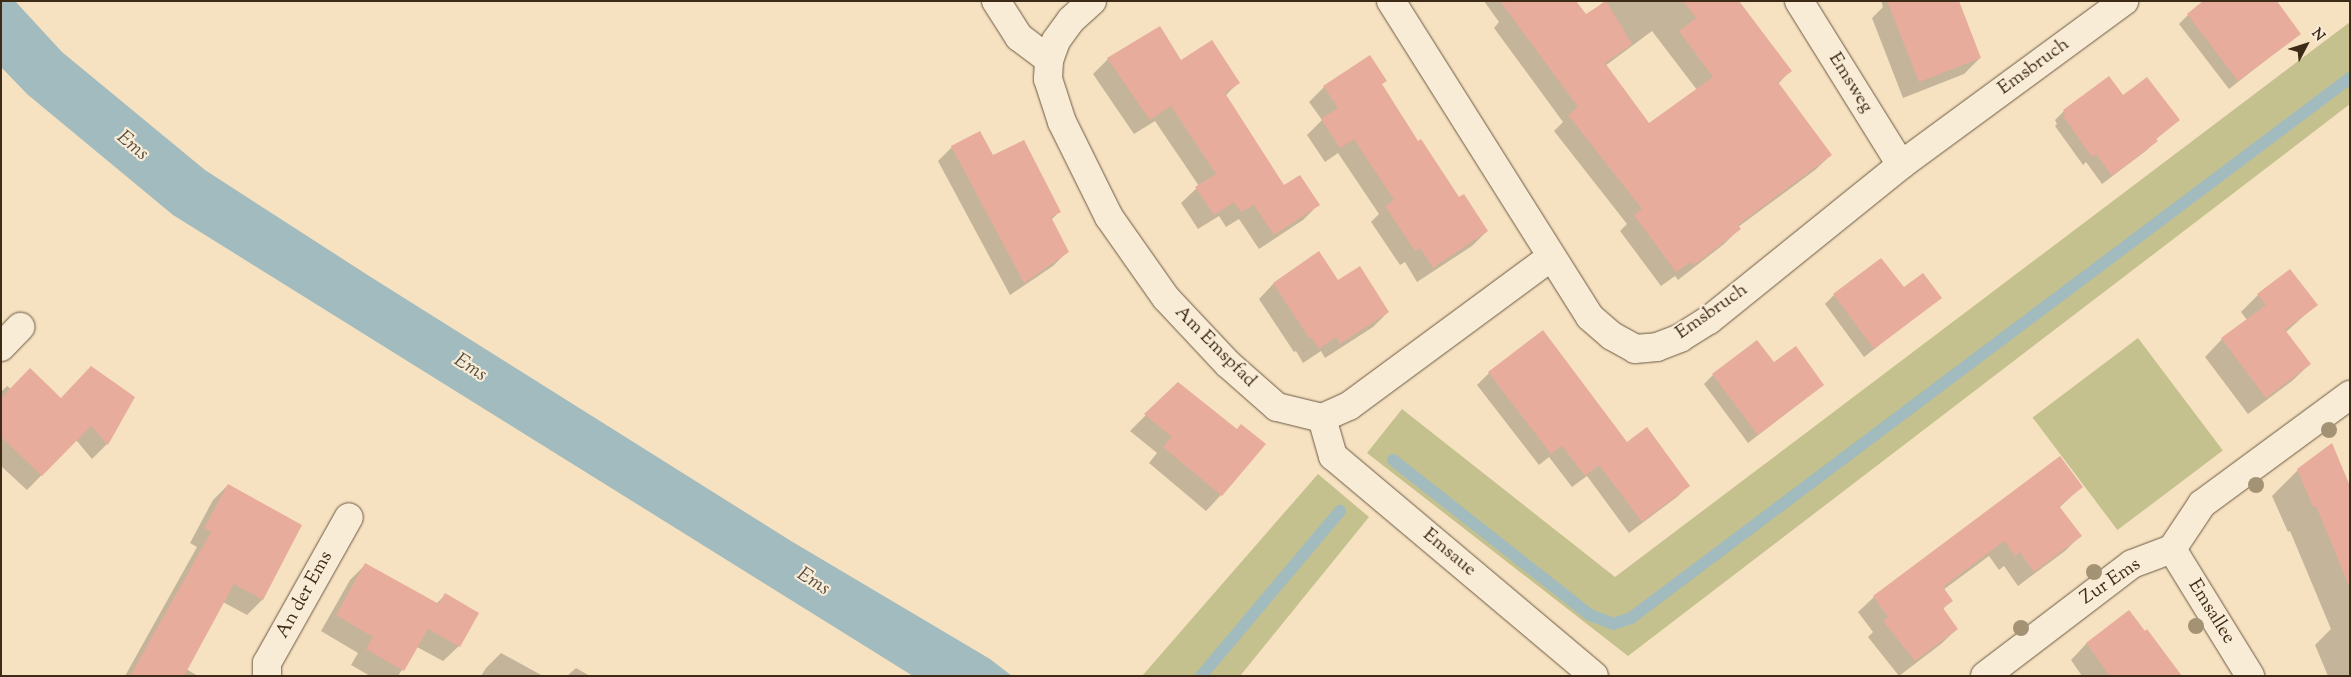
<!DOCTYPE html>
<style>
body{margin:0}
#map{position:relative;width:2351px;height:677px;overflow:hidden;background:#f6e2c1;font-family:"Sorts Mill Goudy",serif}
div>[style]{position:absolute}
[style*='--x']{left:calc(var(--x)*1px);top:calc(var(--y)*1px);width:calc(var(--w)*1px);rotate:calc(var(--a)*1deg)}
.green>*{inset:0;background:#c4c18e;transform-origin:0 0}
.water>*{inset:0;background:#a2bbbe}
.shadow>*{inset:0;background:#0003}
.stream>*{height:12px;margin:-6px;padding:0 6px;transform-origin:6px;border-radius:6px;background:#a2bbbe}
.building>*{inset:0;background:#e7ac9c}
.roads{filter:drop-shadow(0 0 1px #6c5942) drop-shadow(0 0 1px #6c5942)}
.street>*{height:28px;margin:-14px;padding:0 14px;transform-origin:14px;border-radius:14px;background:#f9ecd7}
.trees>*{width:16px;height:16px;margin:-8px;border-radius:50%;background:#a49274}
span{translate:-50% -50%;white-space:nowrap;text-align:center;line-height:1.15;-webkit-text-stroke:4.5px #f9ecd7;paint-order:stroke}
.street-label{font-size:19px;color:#3e2b17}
.water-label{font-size:20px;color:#574f41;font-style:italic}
.frame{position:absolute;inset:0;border:2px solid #3e2b17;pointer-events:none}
.north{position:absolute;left:2281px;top:20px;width:50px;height:50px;-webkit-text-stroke:4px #f9ecd7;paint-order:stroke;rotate:50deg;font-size:14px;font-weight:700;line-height:20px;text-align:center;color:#3e2b17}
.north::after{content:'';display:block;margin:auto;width:18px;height:22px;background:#3e2b17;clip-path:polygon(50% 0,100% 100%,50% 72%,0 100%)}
</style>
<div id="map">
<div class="green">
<div style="clip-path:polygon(2350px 22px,2350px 104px,1628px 656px,1367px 453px,1402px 409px,1615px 577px)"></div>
<div style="left:2138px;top:338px;width:141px;height:132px;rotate:53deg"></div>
<div style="clip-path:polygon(1318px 474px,1369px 517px,1240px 676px,1142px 676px)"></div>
</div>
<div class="water">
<div style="clip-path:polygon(1px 1px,15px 1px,62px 52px,205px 170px,366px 274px,791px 541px,990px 659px,1012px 676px,913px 676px,173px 215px,27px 94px,1px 67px)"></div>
</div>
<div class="shadow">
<div style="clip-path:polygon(evenodd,1484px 1px,1575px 1px,1586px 16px,1605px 1px,1738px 1px,1790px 71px,1778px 84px,1831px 155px,1815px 170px,1738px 227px,1739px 229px,1724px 244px,1678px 280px,1675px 276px,1661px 286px,1620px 231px,1627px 224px,1554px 131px,1563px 122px,1494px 28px,1499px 22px,1484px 1px,1652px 31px,1697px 90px,1649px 125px,1605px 66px,1652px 31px)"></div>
<div style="clip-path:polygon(1881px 1px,1958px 1px,1980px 58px,1964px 74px,1903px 98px,1872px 18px,1883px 7px)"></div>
<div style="clip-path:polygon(2188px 15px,2299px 34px,2229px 89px,2179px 24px)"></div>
<div style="clip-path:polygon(1108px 59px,1181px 62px,1238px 83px,1225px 96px,1284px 187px,1318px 205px,1303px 220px,1259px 249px,1239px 219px,1226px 227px,1219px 216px,1198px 229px,1181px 203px,1199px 186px,1155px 121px,1134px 134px,1093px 74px)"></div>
<div style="clip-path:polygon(1385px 81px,1381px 85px,1417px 143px,1459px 199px,1487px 231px,1472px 246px,1417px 282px,1405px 262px,1400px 265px,1371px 222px,1379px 214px,1338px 153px,1325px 162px,1307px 135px,1322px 120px,1309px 102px,1324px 87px)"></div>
<div style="clip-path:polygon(2123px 96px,2178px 120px,2155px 140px,2147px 150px,2102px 184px,2086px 162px,2083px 165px,2055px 126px,2057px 124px,2055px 120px,2064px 111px)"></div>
<div style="clip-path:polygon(980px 133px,992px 157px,1060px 211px,1051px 220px,1067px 252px,1053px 266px,1010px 295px,938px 161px,952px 147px)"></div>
<div style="clip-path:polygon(1337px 282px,1388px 312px,1373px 327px,1325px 358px,1321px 351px,1303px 363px,1296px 351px,1294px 352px,1259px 299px,1274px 283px)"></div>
<div style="clip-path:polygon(1904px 289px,1940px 298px,1864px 357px,1825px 304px,1834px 295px)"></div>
<div style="clip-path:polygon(2258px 295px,2316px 305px,2286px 332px,2310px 364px,2292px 381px,2248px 414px,2205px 357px,2222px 339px,2247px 320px,2241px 312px)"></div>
<div style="clip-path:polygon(1543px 332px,1627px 444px,1689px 485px,1677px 497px,1629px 533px,1587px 476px,1572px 487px,1549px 457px,1539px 465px,1477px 385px,1489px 373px)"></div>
<div style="clip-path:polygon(1774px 364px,1823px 385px,1748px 443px,1704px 384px,1713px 375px)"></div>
<div style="clip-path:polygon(1178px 383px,1221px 495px,1206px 511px,1149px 463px,1157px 453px,1130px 431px)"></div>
<div style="clip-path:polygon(7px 386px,11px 389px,61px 399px,133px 397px,107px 444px,92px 459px,76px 440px,27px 490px,1px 466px,1px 392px)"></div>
<div style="clip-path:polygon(2060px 458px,2081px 487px,2059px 508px,2080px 536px,2065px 551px,2018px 586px,2004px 566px,1999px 570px,1989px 556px,1943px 590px,1951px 601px,1943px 609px,1957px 629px,1941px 644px,1899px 676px,1868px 637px,1873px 632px,1858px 612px,1874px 597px)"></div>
<div style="clip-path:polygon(2298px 470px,2350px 489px,2350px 676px,2328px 676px,2315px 645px,2331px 629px,2290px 531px,2288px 532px,2272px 496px)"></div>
<div style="clip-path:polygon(228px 485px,300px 525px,262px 600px,247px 615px,223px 602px,186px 669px,198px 676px,125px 676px,197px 547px,190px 543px,213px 500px)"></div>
<div style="clip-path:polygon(366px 564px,436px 604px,445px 595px,459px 646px,443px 661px,417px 647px,398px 676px,370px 676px,351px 665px,358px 653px,321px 631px,350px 580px)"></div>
<div style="clip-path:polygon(2129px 612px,2180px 676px,2082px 676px,2071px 660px,2086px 644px)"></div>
<div style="clip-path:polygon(501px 653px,543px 676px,481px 676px,486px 668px)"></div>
<div style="clip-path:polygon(576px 668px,590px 676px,567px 676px)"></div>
</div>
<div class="stream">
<div style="--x:1393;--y:460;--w:251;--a:38.2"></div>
<div style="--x:1590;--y:615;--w:25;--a:21"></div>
<div style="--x:1613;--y:624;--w:19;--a:-18"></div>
<div style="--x:1631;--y:618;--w:899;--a:-36.91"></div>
<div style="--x:1201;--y:676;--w:216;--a:-49.9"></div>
</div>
<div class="building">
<div style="clip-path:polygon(1500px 1px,1576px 1px,1586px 14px,1606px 1px,1632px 44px,1605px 63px,1649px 123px,1713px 77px,1679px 31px,1696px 18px,1683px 1px,1739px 1px,1792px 71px,1778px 82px,1832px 155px,1738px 225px,1741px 229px,1694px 265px,1691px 262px,1676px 272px,1634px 215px,1642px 209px,1568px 115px,1578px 107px)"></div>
<div style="clip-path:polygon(1887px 1px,1959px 1px,1981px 58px,1919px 82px)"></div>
<div style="clip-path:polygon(2203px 1px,2277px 1px,2301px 34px,2238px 81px,2187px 14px)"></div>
<div style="clip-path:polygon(1160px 26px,1181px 60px,1212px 40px,1240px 83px,1225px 93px,1284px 185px,1300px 175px,1320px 205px,1274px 235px,1254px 205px,1241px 212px,1234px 202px,1214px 215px,1195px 187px,1216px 174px,1171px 106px,1150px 120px,1107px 58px)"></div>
<div style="clip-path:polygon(1370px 55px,1387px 81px,1382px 84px,1418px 141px,1421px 139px,1459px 197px,1464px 194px,1488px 231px,1433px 268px,1420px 248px,1415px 251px,1385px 206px,1394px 200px,1354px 139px,1340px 148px,1321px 119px,1338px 108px,1323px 86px)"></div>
<div style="clip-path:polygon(2109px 76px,2123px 95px,2147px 77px,2180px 120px,2156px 139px,2158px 141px,2112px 176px,2096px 154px,2092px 157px,2063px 116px,2065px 114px,2063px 110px)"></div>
<div style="clip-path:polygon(980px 131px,993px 155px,1024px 140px,1061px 212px,1051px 217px,1069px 252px,1024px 283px,951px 146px)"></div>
<div style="clip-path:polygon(1319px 251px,1338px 280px,1360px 266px,1389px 312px,1340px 344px,1336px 337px,1319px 349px,1311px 337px,1309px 338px,1273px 283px)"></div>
<div style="clip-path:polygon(1881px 258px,1904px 287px,1923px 273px,1942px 298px,1874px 349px,1833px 294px)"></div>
<div style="clip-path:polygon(2290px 269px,2318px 305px,2285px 330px,2311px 364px,2266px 398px,2221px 338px,2266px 305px,2257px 294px)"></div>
<div style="clip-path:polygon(1543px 330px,1627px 442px,1647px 427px,1690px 486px,1642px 522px,1599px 465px,1585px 476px,1562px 446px,1551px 454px,1488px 372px)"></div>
<div style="clip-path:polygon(1757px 340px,1774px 362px,1796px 346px,1824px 385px,1758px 435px,1712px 374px)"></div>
<div style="clip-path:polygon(91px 366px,135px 397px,108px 445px,91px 426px,42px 476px,1px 437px,1px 398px,30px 368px,61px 398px)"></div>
<div style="clip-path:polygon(1178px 382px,1237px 429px,1241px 424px,1266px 444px,1222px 496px,1163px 447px,1172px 437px,1144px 414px)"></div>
<div style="clip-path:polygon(2332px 443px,2350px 486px,2349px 586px,2316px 506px,2313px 507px,2297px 469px)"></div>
<div style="clip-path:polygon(2060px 456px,2083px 487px,2059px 506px,2082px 536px,2034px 572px,2020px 552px,2015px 556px,2004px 541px,1943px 587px,1953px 601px,1943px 608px,1958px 629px,1915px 661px,1883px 621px,1888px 617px,1873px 596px)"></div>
<div style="clip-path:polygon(228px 484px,302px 525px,263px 600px,234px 584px,184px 676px,130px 676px,211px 532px,204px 528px)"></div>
<div style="clip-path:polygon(365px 563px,439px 604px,445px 593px,479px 613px,460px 647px,428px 629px,404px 671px,366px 649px,373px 637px,336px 615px)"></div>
<div style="clip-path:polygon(2129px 610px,2145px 631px,2147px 629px,2182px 676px,2110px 676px,2086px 643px)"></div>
</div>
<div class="roads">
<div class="street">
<div style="--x:996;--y:1;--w:43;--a:57.4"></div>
<div style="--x:1019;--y:37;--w:38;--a:37"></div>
<div style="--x:1092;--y:1;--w:28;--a:138"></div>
<div style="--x:1071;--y:20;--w:26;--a:126"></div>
<div style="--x:1056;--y:41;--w:20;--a:110"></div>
<div style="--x:1049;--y:60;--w:19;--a:93"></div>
<div style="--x:1048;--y:79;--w:45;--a:72"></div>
<div style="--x:1062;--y:122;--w:106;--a:63.7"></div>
<div style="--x:1109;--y:217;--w:99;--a:54.9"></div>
<div style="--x:1166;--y:298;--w:91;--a:46.8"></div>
<div style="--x:1228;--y:364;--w:65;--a:41.3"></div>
<div style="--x:1277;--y:407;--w:46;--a:13.7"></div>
<div style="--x:1322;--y:418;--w:30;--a:-24"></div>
<div style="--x:1349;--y:406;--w:251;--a:-36.4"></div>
<div style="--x:1391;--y:1;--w:373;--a:57.8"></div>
<div style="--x:1590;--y:317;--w:29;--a:41"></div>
<div style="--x:1612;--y:336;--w:26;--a:29"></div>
<div style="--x:1635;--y:349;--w:22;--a:-5"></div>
<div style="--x:1657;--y:347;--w:25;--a:-21"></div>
<div style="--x:1680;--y:338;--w:34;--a:-32"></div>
<div style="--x:1709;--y:320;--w:247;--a:-38.9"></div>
<div style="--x:1901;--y:165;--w:277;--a:-36.3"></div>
<div style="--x:1799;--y:1;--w:193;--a:58.1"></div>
<div style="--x:1;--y:347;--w:28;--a:-46"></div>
<div style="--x:1322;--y:418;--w:40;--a:74"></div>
<div style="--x:1333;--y:456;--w:341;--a:40.1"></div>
<div style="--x:2172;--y:549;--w:149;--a:58.4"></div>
<div style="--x:267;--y:676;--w:13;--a:-90"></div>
<div style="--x:267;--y:663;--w:167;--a:-60.7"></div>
<div style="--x:1985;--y:676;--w:185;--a:-37.3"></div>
<div style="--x:2132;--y:564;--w:43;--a:-20.6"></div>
<div style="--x:2172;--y:549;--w:54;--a:-56.3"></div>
<div style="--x:2202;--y:504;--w:184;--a:-36.4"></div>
</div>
</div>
<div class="trees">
<div style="left:2329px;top:430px"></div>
<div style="left:2256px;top:485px"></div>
<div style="left:2094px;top:572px"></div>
<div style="left:2196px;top:626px"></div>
<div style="left:2021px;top:628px"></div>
</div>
<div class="street-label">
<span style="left:2034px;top:67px;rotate:-36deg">Emsbruch</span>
<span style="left:1850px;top:83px;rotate:58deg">Emsweg</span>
<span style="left:1712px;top:312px;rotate:-35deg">Emsbruch</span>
<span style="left:1215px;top:347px;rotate:45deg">Am Emspfad</span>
<span style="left:1449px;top:553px;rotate:40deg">Emsaue</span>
<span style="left:2111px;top:582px;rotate:-34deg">Zur Ems</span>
<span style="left:305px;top:595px;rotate:-61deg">An der Ems</span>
<span style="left:2211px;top:612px;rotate:58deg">Emsallee</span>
</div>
<div class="water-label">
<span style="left:132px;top:146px;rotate:40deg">Ems</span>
<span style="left:470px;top:368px;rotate:32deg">Ems</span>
<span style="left:813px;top:582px;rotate:32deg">Ems</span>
</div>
<div class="frame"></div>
<div class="north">N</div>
</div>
